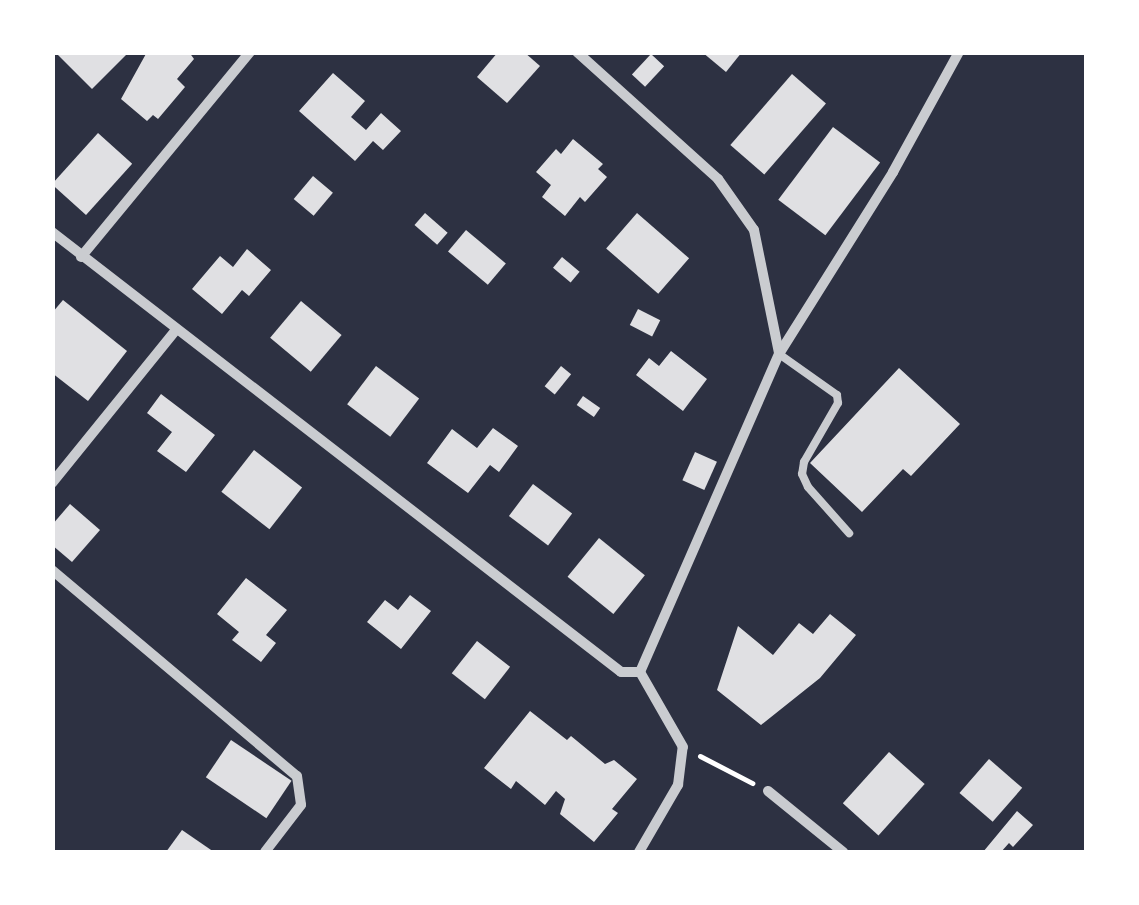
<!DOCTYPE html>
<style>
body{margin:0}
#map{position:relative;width:1139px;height:905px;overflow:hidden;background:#2d3142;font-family:Commissioner,sans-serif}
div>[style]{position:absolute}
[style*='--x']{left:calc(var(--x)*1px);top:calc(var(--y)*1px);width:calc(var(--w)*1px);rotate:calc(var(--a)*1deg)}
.building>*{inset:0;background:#e0e0e3;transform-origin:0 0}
.path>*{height:5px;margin:-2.5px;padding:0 2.5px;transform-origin:2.5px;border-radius:2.5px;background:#fff}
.service>*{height:8px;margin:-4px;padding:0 4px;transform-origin:4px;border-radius:4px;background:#caccd0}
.minor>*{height:10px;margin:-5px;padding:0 5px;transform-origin:5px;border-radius:5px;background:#caccd0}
span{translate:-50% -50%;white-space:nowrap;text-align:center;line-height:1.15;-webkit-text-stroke:9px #fff;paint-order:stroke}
.frame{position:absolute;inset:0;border:55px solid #fff;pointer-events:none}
</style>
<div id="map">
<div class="building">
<div style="clip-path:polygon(55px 52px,125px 52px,127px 54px,92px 89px)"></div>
<div style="clip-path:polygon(147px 52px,189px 52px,194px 59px,177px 79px,185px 87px,158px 119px,153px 115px,147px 121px,121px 99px)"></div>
<div style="clip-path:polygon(498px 52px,524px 52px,540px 66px,507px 103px,477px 77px)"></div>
<div style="clip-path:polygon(702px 52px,742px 52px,726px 72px)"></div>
<div style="left:651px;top:54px;width:18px;height:28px;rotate:43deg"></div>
<div style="clip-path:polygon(333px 73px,365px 101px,351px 117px,366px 130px,381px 113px,401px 131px,383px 150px,373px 141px,355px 161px,299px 111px)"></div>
<div style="left:792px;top:74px;width:45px;height:94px;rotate:41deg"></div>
<div style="left:833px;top:127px;width:59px;height:91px;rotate:37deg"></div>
<div style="left:98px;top:133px;width:46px;height:69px;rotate:42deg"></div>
<div style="clip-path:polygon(573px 139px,603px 164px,598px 169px,607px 177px,585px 202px,580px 197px,565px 216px,542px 197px,551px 185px,536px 172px,556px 149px,561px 154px)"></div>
<div style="left:313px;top:176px;width:26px;height:30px;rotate:40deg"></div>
<div style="left:425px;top:213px;width:30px;height:16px;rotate:41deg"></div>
<div style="left:637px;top:213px;width:69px;height:47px;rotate:41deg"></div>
<div style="left:466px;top:230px;width:52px;height:28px;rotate:40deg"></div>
<div style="clip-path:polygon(247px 249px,271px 270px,249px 296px,242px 290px,222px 314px,192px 289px,220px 256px,233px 267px)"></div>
<div style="left:562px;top:257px;width:23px;height:14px;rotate:40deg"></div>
<div style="clip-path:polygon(63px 300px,127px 351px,88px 401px,52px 373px,52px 313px)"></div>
<div style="left:301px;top:301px;width:53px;height:48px;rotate:40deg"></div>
<div style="left:638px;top:309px;width:25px;height:18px;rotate:27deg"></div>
<div style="clip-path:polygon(671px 351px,707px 379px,683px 411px,636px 375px,649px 358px,659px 366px)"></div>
<div style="left:376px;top:366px;width:54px;height:48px;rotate:37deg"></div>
<div style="left:561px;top:366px;width:13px;height:26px;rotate:39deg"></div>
<div style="clip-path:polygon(899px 368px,960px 424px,911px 476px,903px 469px,862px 512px,810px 463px)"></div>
<div style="clip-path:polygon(161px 394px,215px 435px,186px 472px,157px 451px,172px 432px,147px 413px)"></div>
<div style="left:583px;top:396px;width:21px;height:11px;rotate:35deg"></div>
<div style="clip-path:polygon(493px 428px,518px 446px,499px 472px,490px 465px,468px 493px,427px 463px,452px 429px,477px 448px)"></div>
<div style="left:254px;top:450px;width:61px;height:53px;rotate:38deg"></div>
<div style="left:695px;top:452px;width:24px;height:31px;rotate:24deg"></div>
<div style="left:533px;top:484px;width:49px;height:40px;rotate:37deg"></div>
<div style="clip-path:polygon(70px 504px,100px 530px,72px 562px,52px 545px,52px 525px)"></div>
<div style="left:599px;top:538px;width:59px;height:50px;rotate:39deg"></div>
<div style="clip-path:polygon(246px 578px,287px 610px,266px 635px,276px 643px,261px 662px,232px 640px,239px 632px,217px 614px)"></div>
<div style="clip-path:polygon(410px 595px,431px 611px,401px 649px,367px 622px,385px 600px,398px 610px)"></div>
<div style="clip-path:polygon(830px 614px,856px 635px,820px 678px,761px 725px,717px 690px,738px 626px,773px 655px,799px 623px,813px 634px)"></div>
<div style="left:477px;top:641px;width:42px;height:41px;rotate:38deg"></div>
<div style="clip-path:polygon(530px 711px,567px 740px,571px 736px,605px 764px,614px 760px,637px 779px,612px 809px,618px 813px,594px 842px,560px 814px,565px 799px,556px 791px,545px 805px,516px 781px,511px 789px,484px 768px)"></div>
<div style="left:231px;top:740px;width:73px;height:45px;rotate:34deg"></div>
<div style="left:889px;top:752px;width:48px;height:69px;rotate:42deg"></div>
<div style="left:989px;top:759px;width:44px;height:45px;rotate:41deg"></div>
<div style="clip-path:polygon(1017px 811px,1033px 825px,1013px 847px,1009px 843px,1001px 852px,983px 852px)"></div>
<div style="clip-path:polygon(182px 830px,214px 852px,166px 852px)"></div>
</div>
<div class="path">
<div style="--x:700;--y:756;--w:59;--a:27.4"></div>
</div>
<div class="service">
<div style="--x:779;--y:354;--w:71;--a:35.3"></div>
<div style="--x:837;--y:395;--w:8;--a:83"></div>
<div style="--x:838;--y:403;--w:68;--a:120"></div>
<div style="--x:804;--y:462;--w:12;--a:99"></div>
<div style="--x:802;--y:474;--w:14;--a:65"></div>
<div style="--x:808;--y:487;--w:62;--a:48.3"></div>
</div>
<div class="minor">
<div style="--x:577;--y:52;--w:190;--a:42"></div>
<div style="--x:718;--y:179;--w:62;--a:54.8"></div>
<div style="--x:754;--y:230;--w:126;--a:78.5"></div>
<div style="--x:52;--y:232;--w:719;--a:37.71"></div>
<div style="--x:621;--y:672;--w:19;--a:0"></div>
<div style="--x:81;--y:257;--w:266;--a:-50.5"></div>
<div style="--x:52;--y:483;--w:197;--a:-51"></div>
<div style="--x:52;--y:570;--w:320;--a:40.1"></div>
<div style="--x:297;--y:776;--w:29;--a:82"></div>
<div style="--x:301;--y:805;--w:59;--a:127.5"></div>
<div style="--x:640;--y:672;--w:347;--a:-66.4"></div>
<div style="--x:779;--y:354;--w:215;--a:-57.9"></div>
<div style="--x:893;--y:172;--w:137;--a:-61.2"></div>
<div style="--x:768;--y:791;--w:97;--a:39.1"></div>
<div style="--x:639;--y:852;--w:78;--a:-59.8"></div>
<div style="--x:678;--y:785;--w:38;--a:-83"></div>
<div style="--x:683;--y:747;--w:86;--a:-119.8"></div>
</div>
<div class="frame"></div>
</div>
